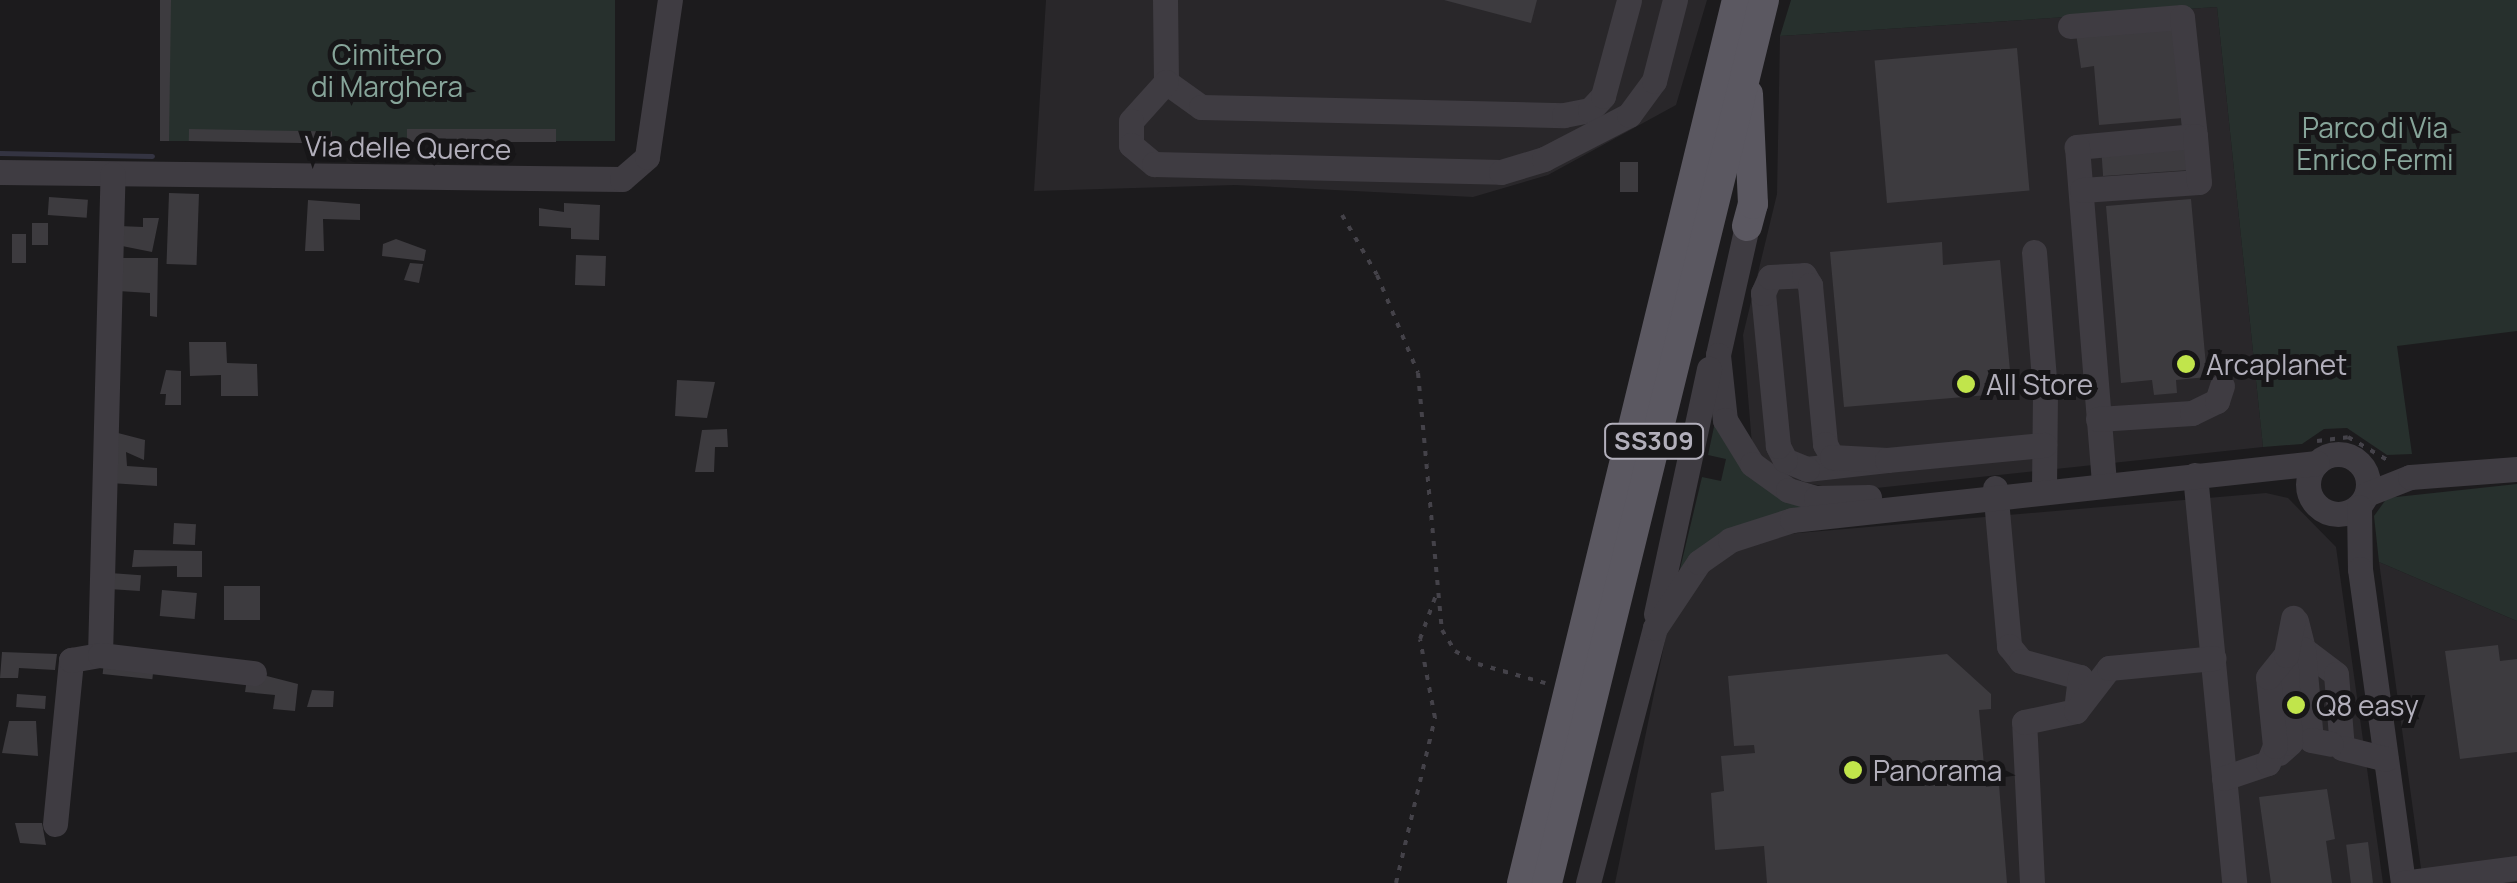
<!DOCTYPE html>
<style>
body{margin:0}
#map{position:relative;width:2517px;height:883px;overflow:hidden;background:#1c1b1d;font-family:Manrope,sans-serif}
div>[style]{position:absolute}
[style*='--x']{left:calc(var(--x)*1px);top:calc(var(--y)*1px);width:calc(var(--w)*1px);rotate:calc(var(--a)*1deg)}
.built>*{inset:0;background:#29272a}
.green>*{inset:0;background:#27302d;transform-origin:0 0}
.stream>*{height:5px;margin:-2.5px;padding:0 2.5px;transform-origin:2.5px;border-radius:2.5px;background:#343442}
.building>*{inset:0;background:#3d3b3f;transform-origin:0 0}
.path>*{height:4px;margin-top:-2px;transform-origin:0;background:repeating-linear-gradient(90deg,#444249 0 5px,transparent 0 13px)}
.minor>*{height:25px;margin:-12.5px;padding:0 12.5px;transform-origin:12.5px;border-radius:12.5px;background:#3f3c42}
.minor>.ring{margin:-12.5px;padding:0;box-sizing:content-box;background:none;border:25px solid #3f3c42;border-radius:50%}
.major>*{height:30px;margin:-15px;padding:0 15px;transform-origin:15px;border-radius:15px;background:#5b5861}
.dots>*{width:28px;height:28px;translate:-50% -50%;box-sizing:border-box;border:5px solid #171618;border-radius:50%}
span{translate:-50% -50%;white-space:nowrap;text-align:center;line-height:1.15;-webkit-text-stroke:10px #171618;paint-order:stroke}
.shield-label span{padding:2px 8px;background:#171618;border:2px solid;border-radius:8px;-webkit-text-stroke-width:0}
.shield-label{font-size:25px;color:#b2afbb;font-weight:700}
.park-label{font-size:28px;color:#87a59a}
.street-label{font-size:28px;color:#b2afbb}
.poi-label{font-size:28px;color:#b2afbb}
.left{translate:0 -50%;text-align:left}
</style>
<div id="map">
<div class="built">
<div style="clip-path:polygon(1046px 0,1707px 0,1676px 105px,1548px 175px,1473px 197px,1235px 185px,1034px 191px)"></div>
<div style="clip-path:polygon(2217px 7px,2263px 447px,1848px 491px,1791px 480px,1765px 465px,1752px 445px,1743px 335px,1777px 194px,1780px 36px)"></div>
<div style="clip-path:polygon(2266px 493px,2288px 498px,2336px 547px,2383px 883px,1615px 883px,1669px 621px,1710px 566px,1762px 536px)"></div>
<div style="clip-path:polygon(2379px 562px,2517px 621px,2517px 883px,2423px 883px)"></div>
</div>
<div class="green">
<div style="left:160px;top:0;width:455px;height:141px"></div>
<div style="clip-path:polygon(1791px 0,2517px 0,2517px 331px,2397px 346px,2412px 454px,2387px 455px,2347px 428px,2324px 429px,2302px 444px,2263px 447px,2217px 7px,1780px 36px)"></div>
<div style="clip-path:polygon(1715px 422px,1813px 505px,1680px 569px,1702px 477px,1721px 481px,1726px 459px,1708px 455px)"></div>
<div style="clip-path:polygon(2517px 484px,2517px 621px,2379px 562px,2374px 516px,2387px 498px)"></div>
</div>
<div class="stream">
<div style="--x:0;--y:153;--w:152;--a:1.1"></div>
</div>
<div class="building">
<div style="clip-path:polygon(160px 0,171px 0,169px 141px,160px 141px)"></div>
<div style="clip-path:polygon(1444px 0,1537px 0,1531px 23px)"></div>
<div style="clip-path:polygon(2175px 25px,2183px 118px,2099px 125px,2094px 66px,2081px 68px,2076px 33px)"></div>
<div style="left:2017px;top:48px;width:143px;height:143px;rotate:85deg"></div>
<div style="left:189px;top:129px;width:143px;height:12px;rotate:1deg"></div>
<div style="left:407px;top:129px;width:149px;height:13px"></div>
<div style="left:2187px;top:143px;width:27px;height:86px;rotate:86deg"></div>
<div style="left:1620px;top:162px;width:18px;height:30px"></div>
<div style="left:169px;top:193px;width:30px;height:71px;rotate:2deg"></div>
<div style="left:49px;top:197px;width:39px;height:18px;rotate:4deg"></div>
<div style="clip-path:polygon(2191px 199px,2207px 377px,2176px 380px,2177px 393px,2154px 395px,2152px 380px,2121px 383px,2106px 206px)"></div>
<div style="clip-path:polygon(308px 200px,360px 204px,360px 220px,323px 219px,324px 251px,305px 251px)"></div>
<div style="clip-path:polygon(564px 203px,600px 205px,599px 240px,571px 239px,571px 228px,539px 226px,539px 208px,564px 212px)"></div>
<div style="clip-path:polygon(143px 218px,159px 218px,152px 252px,117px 245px,119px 226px,143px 227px)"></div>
<div style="left:32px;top:223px;width:16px;height:22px"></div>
<div style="left:12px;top:234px;width:14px;height:29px"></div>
<div style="clip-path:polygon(396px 239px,426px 250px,424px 261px,382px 256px,383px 244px)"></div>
<div style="clip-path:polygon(1942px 242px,1943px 265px,2000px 260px,2012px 393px,1844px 407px,1830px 252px)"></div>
<div style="left:576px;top:255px;width:30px;height:30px;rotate:2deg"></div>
<div style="clip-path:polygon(111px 258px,158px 258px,157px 317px,150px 316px,150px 293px,118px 291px)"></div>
<div style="clip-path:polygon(410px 263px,423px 264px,419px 283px,404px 280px)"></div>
<div style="clip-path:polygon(189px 342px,226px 342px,227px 363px,257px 364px,258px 396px,221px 396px,221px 375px,190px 376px)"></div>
<div style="clip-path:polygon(166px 370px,181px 371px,181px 405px,165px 405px,166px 394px,160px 394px)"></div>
<div style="clip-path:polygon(677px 380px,715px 382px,707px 418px,675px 416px)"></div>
<div style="clip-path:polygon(727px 429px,728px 447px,715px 447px,714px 472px,695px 472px,702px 430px)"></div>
<div style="clip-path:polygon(118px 433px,145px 440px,144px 460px,126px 452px,127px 466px,157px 468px,157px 486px,110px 483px)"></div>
<div style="left:174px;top:523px;width:22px;height:21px;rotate:3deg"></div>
<div style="clip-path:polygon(134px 550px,202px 551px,202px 577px,177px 577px,177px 566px,132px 567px)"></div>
<div style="left:110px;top:573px;width:31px;height:16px;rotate:4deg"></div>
<div style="left:224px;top:586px;width:36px;height:34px"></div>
<div style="left:162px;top:590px;width:35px;height:26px;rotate:5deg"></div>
<div style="clip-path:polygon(2498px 645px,2500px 661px,2517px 659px,2517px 752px,2460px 759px,2445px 651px)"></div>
<div style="clip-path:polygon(2px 652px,57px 654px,55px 670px,19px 668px,18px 678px,0 678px)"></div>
<div style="clip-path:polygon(1947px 654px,1991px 694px,1991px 709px,1979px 710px,1986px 787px,1999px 785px,2007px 883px,1767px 883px,1764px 846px,1715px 850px,1711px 793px,1724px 791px,1721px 756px,1755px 753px,1754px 745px,1734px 746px,1728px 676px)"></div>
<div style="left:104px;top:661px;width:50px;height:13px;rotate:6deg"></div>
<div style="clip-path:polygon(259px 674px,298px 684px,295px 711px,273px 709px,275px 695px,245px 692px,247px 679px)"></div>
<div style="clip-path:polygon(312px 690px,334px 691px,333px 707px,307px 707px)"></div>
<div style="left:17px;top:694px;width:29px;height:13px;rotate:4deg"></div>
<div style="clip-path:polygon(9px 721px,36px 721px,38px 756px,2px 753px)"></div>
<div style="clip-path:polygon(2327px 789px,2335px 839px,2326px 841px,2332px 883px,2271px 883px,2259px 797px)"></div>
<div style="clip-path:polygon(15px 823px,42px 823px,46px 845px,20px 843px)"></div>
<div style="left:2368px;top:842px;width:41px;height:22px;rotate:83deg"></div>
</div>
<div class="path">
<div style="--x:1342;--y:215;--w:69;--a:59.7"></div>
<div style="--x:1377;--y:275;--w:106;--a:67.3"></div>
<div style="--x:1418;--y:373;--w:258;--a:84.7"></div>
<div style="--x:1442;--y:630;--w:25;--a:58"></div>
<div style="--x:1455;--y:651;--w:26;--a:29"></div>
<div style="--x:1478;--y:664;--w:70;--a:15.8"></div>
<div style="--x:2317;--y:441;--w:31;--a:-7"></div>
<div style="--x:2348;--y:437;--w:48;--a:30.3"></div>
<div style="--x:1396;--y:883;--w:170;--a:-76.7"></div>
<div style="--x:1435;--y:718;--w:80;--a:-100.8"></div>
<div style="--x:1420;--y:639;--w:47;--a:-70"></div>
</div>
<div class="minor">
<div style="--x:1165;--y:0;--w:82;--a:89.3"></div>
<div style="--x:1166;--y:82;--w:43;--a:35.5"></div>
<div style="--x:1201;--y:107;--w:363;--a:1.3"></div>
<div style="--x:1564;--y:115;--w:26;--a:-11"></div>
<div style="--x:1590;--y:110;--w:19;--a:-47"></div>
<div style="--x:1603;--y:96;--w:99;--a:-74.8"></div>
<div style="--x:2070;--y:26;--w:112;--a:-4.6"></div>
<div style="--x:2182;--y:17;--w:120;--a:83.8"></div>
<div style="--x:2195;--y:136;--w:119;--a:174.7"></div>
<div style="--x:2077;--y:147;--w:338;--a:85.4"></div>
<div style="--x:1166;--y:82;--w:52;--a:131.9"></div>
<div style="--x:1131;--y:121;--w:24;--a:90"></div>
<div style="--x:1131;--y:145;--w:30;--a:40"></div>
<div style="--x:1154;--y:164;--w:347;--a:1.3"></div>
<div style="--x:1501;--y:172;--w:45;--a:-16.8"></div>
<div style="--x:1544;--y:159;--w:96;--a:-27.4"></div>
<div style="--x:1629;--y:115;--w:42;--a:-53.7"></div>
<div style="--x:1654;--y:81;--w:84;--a:-75.5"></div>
<div style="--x:0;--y:172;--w:622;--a:0.64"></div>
<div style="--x:622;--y:179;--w:33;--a:-41"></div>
<div style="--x:647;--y:157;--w:159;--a:-81.7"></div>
<div style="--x:2082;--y:190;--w:117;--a:-3.9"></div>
<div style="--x:2199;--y:182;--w:46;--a:-95"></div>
<div style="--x:1747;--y:226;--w:132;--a:102.7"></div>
<div style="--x:1718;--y:355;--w:65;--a:83.9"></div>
<div style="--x:1725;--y:420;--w:52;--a:58.5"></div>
<div style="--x:1752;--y:464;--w:44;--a:35.8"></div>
<div style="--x:1788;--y:490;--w:29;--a:16"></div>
<div style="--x:1816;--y:498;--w:53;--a:-1.1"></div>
<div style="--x:2034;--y:252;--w:141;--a:85.5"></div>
<div style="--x:2045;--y:393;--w:98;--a:90.6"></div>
<div style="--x:2098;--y:419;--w:94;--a:-3.7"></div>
<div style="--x:2192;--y:413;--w:28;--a:-26"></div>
<div style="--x:2217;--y:401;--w:16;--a:-72"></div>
<div class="ring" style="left:2308px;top:454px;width:35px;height:35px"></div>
<div style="--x:1887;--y:460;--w:81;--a:173.6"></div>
<div style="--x:1807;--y:469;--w:24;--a:-158"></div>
<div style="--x:1785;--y:460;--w:16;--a:-117"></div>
<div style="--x:1778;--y:446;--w:154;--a:-95.6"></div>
<div style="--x:1763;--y:293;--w:17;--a:-66"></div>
<div style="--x:1770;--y:277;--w:34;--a:-3"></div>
<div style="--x:1804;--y:275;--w:12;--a:59"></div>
<div style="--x:1810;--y:285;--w:160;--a:84.6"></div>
<div style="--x:1825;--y:444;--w:15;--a:62"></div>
<div style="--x:1832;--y:457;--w:55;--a:3.1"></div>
<div style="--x:1887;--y:460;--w:158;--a:-5.5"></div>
<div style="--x:2195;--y:475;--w:410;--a:84.5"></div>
<div style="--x:1995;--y:488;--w:159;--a:84.9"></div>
<div style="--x:2009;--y:646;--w:19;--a:51"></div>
<div style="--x:2021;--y:661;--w:61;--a:15.2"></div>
<div style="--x:2080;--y:677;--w:33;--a:97"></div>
<div style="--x:2367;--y:494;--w:46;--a:-21.6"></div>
<div style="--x:2410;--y:477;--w:107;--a:-4.3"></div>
<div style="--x:2359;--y:507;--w:62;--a:89.1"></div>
<div style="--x:2360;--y:569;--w:317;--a:82.2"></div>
<div style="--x:2403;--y:883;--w:115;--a:-7.5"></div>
<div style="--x:1656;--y:614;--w:251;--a:-77.8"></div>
<div style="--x:2296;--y:621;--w:29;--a:76"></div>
<div style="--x:2303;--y:649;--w:41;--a:37.1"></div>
<div style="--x:2336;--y:674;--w:74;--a:85.4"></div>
<div style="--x:2342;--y:748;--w:45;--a:14"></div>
<div style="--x:2303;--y:649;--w:91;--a:85"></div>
<div style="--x:2311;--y:740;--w:20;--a:11"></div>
<div style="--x:100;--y:655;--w:481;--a:-88.5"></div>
<div style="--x:2279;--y:753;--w:15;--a:-42"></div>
<div style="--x:2290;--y:743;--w:75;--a:-93.1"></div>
<div style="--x:2224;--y:778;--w:46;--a:-18.8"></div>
<div style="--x:2268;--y:763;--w:18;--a:-68"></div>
<div style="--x:2275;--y:746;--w:69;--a:-95.8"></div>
<div style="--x:2268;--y:677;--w:28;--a:-51"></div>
<div style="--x:2286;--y:655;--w:38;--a:-79"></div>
<div style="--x:55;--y:824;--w:165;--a:-84.4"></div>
<div style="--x:71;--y:660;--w:29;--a:-10"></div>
<div style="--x:100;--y:655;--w:155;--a:6.7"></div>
<div style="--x:1588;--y:883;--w:264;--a:-75.3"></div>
<div style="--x:1655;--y:628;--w:79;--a:-56.3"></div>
<div style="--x:1699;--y:562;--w:38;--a:-35"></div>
<div style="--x:1730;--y:540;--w:65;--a:-17.9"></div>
<div style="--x:1792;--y:520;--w:528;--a:-6.2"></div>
<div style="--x:2032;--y:883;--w:161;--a:-92.8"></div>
<div style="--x:2024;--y:722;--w:53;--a:-11.9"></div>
<div style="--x:2076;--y:711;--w:54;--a:-52.5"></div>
<div style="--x:2109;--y:668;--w:105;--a:-5.4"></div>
</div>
<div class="major">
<div style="--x:1747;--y:226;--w:23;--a:-75"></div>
<div style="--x:1753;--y:204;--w:110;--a:-92.6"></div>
<div style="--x:1522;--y:883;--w:909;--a:-76.32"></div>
<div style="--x:1547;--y:883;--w:909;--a:-76.19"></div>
</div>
<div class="dots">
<div style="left:2186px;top:364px;background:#c1e54b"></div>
<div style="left:1966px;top:384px;background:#c1e54b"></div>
<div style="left:2296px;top:705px;background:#c1e54b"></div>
<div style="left:1853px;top:770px;background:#c1e54b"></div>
</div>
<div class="shield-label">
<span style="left:1654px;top:441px">SS309</span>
</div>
<div class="park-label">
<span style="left:387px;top:70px">Cimitero<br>di Marghera</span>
<span style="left:2375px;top:143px">Parco di Via<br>Enrico Fermi</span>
</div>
<div class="street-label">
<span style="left:408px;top:147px;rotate:1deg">Via delle Querce</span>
</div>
<div class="poi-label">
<span class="left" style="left:2206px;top:364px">Arcaplanet</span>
<span class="left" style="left:1986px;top:384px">All Store</span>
<span class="left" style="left:2316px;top:705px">Q8 easy</span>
<span class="left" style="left:1873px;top:770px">Panorama</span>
</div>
</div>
